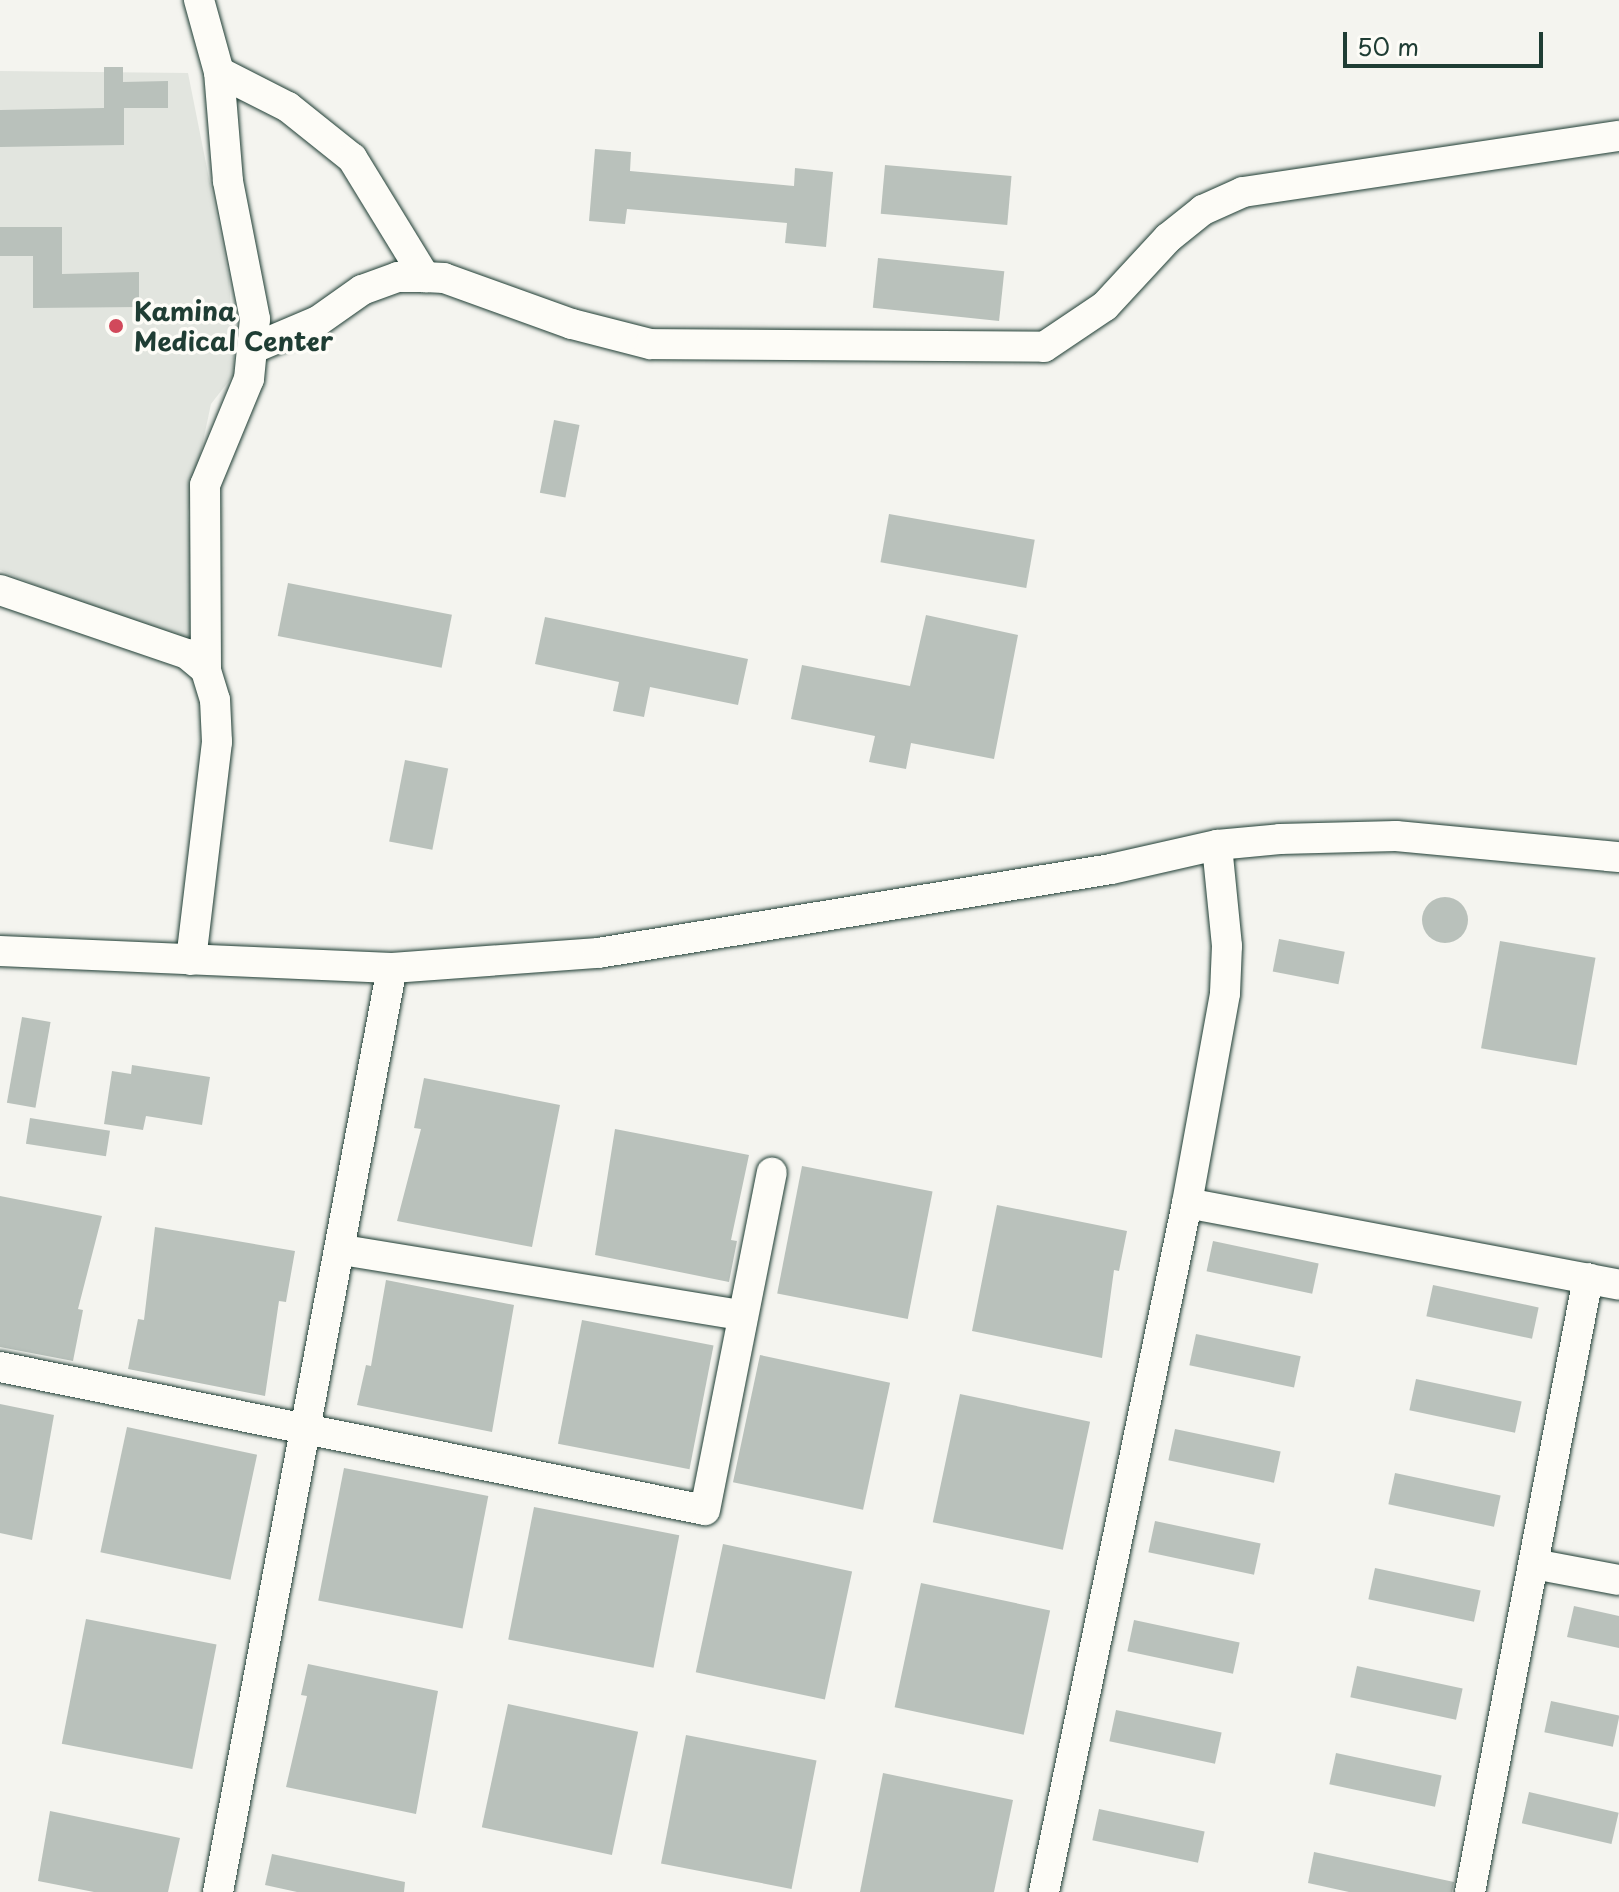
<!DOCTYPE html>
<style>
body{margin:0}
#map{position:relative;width:1619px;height:1892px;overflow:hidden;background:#f4f4ef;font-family:"Playpen Sans",sans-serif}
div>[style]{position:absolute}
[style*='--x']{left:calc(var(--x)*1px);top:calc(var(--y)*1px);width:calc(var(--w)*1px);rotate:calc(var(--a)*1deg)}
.built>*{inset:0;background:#e2e5df}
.building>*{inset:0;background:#b9c1bb;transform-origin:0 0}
.round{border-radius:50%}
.roads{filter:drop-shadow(0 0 2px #1f3d34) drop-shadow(0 0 2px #1f3d34)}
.minor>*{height:30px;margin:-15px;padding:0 15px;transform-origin:15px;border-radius:15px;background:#fdfcf7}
.dots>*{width:22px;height:22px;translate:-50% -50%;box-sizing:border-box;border:4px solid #fdfcf7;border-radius:50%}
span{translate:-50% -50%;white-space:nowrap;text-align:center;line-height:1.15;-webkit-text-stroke:7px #fdfcf7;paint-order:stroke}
.poi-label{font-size:26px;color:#1f3d34;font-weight:700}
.left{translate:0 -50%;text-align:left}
.scale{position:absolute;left:1343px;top:32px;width:200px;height:36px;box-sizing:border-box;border:4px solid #1f3d34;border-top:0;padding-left:10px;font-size:24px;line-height:28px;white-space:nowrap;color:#1f3d34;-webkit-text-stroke:6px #fdfcf7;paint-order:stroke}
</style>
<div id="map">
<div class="built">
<div style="clip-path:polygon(0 71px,188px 73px,229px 279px,235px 373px,211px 404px,188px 512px,198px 653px,0 570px)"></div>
</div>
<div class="building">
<div style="clip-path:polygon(104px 67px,123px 67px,123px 82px,168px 81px,168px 108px,124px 108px,124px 145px,0 147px,0 110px,104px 108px)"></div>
<div style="clip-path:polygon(595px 149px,631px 152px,630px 171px,794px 186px,795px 168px,833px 172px,826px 247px,785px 243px,787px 223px,627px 209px,625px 224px,589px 221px)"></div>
<div style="left:885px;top:165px;width:127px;height:49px;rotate:5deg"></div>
<div style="clip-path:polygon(0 227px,62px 227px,62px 274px,139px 272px,139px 307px,33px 308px,33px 256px,0 256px)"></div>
<div style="left:878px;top:258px;width:127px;height:50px;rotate:6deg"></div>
<div style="left:554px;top:420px;width:26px;height:74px;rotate:11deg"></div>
<div style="left:889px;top:514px;width:148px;height:49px;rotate:10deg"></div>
<div style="left:288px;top:583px;width:167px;height:54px;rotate:11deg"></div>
<div style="clip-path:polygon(926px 615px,1018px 635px,994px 759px,911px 743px,906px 769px,869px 762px,875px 736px,791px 719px,802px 665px,910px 686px)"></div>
<div style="clip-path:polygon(545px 617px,748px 659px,738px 705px,650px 687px,644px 717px,613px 711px,619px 682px,535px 664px)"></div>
<div style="left:405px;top:760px;width:44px;height:83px;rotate:11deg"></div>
<div class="round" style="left:1422px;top:897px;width:46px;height:46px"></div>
<div style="left:1279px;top:939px;width:67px;height:33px;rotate:11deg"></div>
<div style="left:1500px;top:941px;width:97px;height:109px;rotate:10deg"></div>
<div style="left:22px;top:1017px;width:29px;height:87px;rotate:10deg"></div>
<div style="clip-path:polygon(132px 1065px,210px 1077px,202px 1125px,146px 1116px,143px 1130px,104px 1124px,112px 1071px,131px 1074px)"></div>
<div style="clip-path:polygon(424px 1078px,560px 1105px,532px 1247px,397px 1221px,421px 1129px,414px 1128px)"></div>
<div style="left:30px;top:1118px;width:81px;height:26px;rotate:9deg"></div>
<div style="clip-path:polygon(615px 1129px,749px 1155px,731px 1240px,737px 1241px,729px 1282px,595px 1255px)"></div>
<div style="left:802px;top:1166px;width:133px;height:130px;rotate:11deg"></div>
<div style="clip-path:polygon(0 1196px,102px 1216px,78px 1309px,83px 1310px,73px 1361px,0 1347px)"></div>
<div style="clip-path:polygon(997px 1205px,1127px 1231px,1119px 1271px,1114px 1270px,1102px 1358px,972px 1331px)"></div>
<div style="clip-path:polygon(155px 1227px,295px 1251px,286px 1302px,279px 1301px,265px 1396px,128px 1369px,138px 1319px,144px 1320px)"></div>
<div style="left:1213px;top:1241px;width:108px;height:31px;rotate:12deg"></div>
<div style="clip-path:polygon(386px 1280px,514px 1305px,492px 1432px,357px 1405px,366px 1365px,371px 1366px)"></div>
<div style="left:1433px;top:1285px;width:108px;height:32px;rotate:12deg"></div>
<div style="left:582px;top:1320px;width:134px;height:126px;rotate:11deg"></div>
<div style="left:1196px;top:1334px;width:107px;height:32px;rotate:12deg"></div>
<div style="left:760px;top:1355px;width:133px;height:130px;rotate:12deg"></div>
<div style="left:1416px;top:1379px;width:108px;height:32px;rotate:12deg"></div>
<div style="left:960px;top:1394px;width:133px;height:131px;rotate:12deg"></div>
<div style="clip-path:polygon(0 1404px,54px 1415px,32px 1540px,0 1533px)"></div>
<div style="left:127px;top:1427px;width:133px;height:128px;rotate:12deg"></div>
<div style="left:1175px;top:1429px;width:108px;height:32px;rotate:12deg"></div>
<div style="left:344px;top:1468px;width:147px;height:135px;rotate:11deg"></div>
<div style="left:1395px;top:1473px;width:108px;height:32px;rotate:12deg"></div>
<div style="left:534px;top:1507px;width:148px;height:135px;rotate:11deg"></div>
<div style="left:1155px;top:1521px;width:108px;height:32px;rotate:12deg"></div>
<div style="left:723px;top:1544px;width:132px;height:131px;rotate:12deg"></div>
<div style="left:1375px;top:1568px;width:108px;height:32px;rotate:12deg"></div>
<div style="left:921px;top:1583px;width:132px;height:127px;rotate:12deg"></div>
<div style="clip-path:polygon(1574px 1606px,1619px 1616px,1619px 1648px,1567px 1637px)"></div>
<div style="left:86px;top:1619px;width:133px;height:127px;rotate:11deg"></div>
<div style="left:1134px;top:1620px;width:108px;height:32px;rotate:12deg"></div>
<div style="clip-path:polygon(308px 1664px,438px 1691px,416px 1814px,286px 1787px,307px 1696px,301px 1695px)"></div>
<div style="left:1357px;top:1666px;width:108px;height:32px;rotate:12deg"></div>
<div style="left:1551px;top:1701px;width:70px;height:32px;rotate:12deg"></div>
<div style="left:508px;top:1704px;width:133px;height:126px;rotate:12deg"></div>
<div style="left:1116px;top:1710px;width:108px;height:32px;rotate:12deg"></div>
<div style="left:686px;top:1735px;width:133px;height:131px;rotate:11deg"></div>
<div style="left:1336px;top:1753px;width:108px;height:32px;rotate:12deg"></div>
<div style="clip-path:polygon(883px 1773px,1013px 1800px,994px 1892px,860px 1892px)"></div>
<div style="left:1529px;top:1792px;width:92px;height:32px;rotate:13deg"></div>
<div style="left:1099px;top:1809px;width:108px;height:32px;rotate:12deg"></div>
<div style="clip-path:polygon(50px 1811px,180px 1838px,168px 1892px,94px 1892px,38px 1881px)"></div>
<div style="clip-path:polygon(1314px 1852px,1454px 1882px,1452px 1892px,1349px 1892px,1308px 1883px)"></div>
<div style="clip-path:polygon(272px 1854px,405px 1882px,404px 1892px,297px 1892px,265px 1885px)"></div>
</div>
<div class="roads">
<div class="minor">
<div style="--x:219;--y:72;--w:77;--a:26.9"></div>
<div style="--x:288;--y:107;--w:82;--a:38.6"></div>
<div style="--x:352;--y:158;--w:140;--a:58.5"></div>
<div style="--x:254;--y:348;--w:69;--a:-22.9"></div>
<div style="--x:318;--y:321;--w:54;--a:-35.2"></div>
<div style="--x:362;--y:290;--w:38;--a:-20"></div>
<div style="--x:398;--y:277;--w:27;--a:0"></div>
<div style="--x:425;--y:277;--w:19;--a:3"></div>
<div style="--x:444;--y:278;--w:136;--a:19.8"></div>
<div style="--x:572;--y:324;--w:81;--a:14.4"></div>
<div style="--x:650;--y:344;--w:394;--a:0.4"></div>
<div style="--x:1044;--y:347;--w:73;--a:-33.9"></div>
<div style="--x:1105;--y:306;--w:93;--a:-47.2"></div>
<div style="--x:1168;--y:238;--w:45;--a:-38.7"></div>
<div style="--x:1203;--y:210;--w:44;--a:-24.2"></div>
<div style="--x:1243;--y:192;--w:380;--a:-8.5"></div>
<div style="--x:0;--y:590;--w:198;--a:18.9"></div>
<div style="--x:187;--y:654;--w:25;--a:40"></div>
<div style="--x:0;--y:951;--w:392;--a:2.5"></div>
<div style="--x:392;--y:968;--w:207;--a:-4.2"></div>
<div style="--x:598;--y:953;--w:520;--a:-9.3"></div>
<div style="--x:1111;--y:869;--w:109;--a:-12.8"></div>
<div style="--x:1217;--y:845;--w:63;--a:-5.4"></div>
<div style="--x:1280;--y:839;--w:116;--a:-1.5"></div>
<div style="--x:1396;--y:836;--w:224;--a:5.4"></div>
<div style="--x:191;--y:960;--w:220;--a:-83.2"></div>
<div style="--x:217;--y:742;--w:42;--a:-92.7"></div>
<div style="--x:215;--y:700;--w:31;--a:-107"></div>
<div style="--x:206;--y:670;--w:185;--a:-90.3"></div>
<div style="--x:205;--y:485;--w:115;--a:-67.5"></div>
<div style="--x:249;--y:379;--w:60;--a:-84.3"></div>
<div style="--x:255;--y:319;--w:141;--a:-101.1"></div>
<div style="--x:228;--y:181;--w:109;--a:-94.7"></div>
<div style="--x:219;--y:72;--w:75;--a:-105.5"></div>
<div style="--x:1187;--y:1203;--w:440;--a:10.7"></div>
<div style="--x:343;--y:1250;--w:403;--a:9.3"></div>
<div style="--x:0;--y:1367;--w:719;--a:11.47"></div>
<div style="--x:705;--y:1510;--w:344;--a:-78.8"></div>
<div style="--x:1534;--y:1564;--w:86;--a:10.7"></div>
<div style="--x:218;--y:1892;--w:940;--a:-79.34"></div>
<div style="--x:1044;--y:1892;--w:704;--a:-78.27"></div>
<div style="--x:1187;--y:1203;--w:213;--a:-79.7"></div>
<div style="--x:1225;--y:993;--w:47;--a:-87.6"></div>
<div style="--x:1227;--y:946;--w:101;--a:-95.7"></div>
<div style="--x:1470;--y:1892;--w:625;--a:-79.12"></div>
</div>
</div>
<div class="dots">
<div style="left:116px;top:326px;background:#d1495b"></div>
</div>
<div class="poi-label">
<span class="left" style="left:134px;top:326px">Kamina<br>Medical Center</span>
</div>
<div class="scale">50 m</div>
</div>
